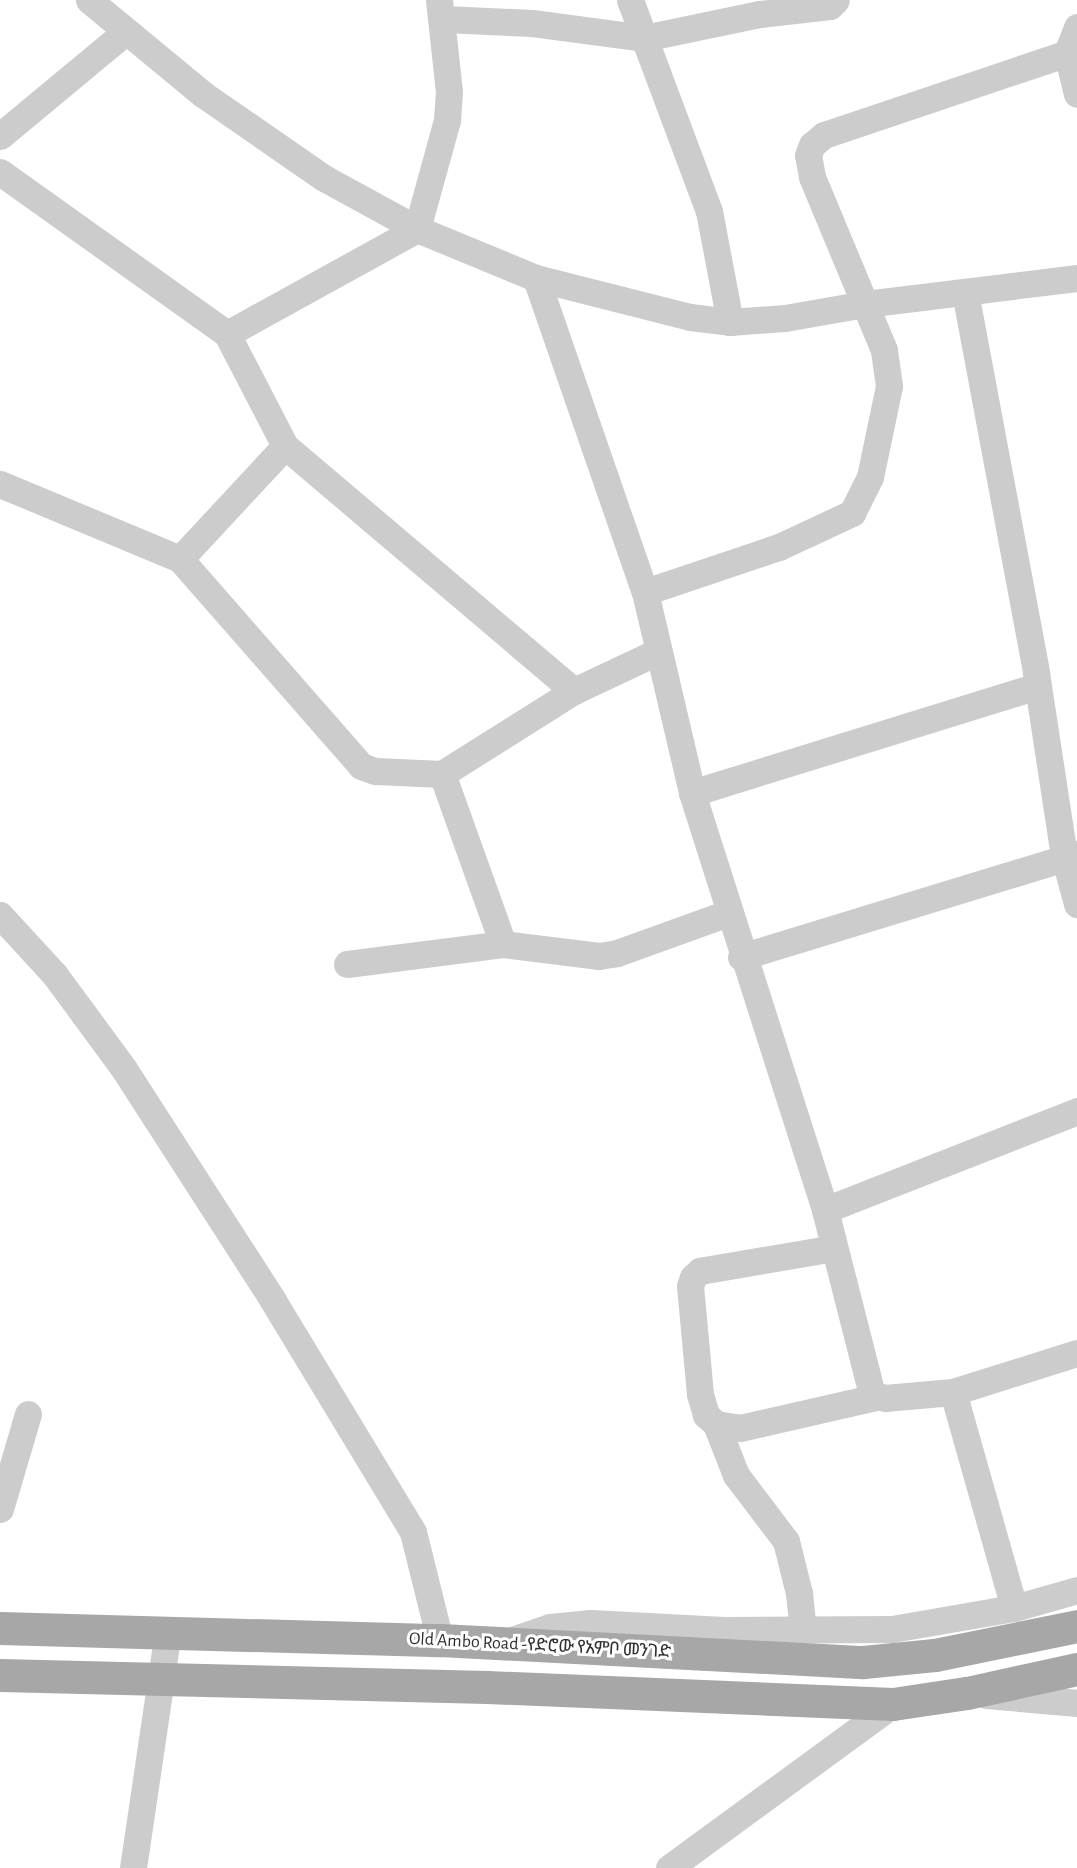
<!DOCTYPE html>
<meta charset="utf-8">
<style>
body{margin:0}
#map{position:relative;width:1077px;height:1868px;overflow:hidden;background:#fff;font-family:"Alegreya Sans","Noto Sans Ethiopic",sans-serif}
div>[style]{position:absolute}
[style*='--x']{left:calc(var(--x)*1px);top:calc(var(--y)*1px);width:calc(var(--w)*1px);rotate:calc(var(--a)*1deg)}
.minor>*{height:27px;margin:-13.5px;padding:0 13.5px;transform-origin:13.5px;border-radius:13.5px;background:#ccc}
.primary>*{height:33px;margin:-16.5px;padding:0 16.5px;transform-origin:16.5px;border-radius:16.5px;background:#a7a7a7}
span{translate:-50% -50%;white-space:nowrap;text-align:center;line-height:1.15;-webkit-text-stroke:6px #fff;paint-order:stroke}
.street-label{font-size:18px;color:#2f2f2f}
</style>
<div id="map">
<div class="minor">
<div style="--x:89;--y:0;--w:149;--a:39.6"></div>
<div style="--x:204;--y:95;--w:146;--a:34.7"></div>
<div style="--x:324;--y:178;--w:106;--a:28.7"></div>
<div style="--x:417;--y:229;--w:129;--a:22.4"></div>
<div style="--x:536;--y:278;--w:159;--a:14.2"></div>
<div style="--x:690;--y:317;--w:40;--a:7.1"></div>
<div style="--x:730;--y:322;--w:55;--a:-4.2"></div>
<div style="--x:785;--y:318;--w:81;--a:-9.9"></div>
<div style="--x:865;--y:304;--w:214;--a:-7"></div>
<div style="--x:630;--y:0;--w:225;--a:69.5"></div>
<div style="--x:709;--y:211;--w:113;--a:79.3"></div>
<div style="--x:444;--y:19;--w:88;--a:2.6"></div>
<div style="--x:532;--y:23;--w:113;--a:7.6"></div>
<div style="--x:644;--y:38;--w:118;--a:-11.7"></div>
<div style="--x:760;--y:14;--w:70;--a:-6.5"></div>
<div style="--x:830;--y:6;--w:8;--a:-45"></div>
<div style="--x:1077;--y:27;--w:28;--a:111"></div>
<div style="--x:1067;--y:53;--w:42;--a:76.3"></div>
<div style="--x:0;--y:136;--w:161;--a:-39.7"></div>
<div style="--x:0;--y:172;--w:279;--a:35.5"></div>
<div style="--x:227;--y:334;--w:126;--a:62.6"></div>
<div style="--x:285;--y:446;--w:379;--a:40.3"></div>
<div style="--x:536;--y:278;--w:332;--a:70.9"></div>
<div style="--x:645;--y:592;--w:206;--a:76.8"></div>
<div style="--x:692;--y:793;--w:438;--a:72.3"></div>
<div style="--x:825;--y:1210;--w:190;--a:75.7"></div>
<div style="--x:872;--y:1394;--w:14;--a:17"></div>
<div style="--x:885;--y:1398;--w:68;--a:-5"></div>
<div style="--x:953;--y:1392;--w:130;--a:-17.5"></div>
<div style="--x:965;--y:292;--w:388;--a:79.4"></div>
<div style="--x:1036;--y:673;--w:185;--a:81.3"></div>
<div style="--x:1064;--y:856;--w:50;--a:74.8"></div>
<div style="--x:227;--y:334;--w:217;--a:-28.9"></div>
<div style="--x:417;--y:229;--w:113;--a:-74.6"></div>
<div style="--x:447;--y:120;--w:28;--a:-86"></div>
<div style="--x:449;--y:92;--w:93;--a:-96.2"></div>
<div style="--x:0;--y:484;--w:195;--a:22.6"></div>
<div style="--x:180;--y:559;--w:275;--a:48.8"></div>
<div style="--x:361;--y:766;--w:15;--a:20"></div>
<div style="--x:375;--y:771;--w:67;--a:2.6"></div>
<div style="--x:180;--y:559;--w:154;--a:-47.1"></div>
<div style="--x:645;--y:592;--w:141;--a:-18.6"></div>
<div style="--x:779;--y:547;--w:81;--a:-25"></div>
<div style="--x:852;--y:513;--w:40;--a:-63.4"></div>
<div style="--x:870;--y:477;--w:93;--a:-78.2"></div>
<div style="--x:889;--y:386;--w:36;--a:-98"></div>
<div style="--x:884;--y:350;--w:187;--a:-112.6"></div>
<div style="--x:812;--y:177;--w:22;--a:-100"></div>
<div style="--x:808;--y:155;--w:11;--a:-68"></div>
<div style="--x:812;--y:145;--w:16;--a:-40"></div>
<div style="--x:824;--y:135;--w:256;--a:-18.6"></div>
<div style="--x:692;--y:793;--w:362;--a:-17.2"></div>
<div style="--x:0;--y:915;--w:81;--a:47.5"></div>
<div style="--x:55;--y:975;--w:117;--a:53.7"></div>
<div style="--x:124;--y:1069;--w:274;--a:57.2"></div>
<div style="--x:272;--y:1299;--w:272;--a:58.8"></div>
<div style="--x:413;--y:1532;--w:111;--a:76"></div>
<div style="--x:503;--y:944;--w:181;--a:-109.7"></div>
<div style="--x:442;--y:774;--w:156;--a:-32.2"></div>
<div style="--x:574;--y:691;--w:92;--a:-25.2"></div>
<div style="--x:741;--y:957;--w:351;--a:-17"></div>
<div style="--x:347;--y:964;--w:157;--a:-7.3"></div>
<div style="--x:503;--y:944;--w:97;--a:7.1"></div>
<div style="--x:599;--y:956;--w:18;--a:-9"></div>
<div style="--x:617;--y:953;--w:118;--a:-19.8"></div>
<div style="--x:825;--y:1210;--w:271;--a:-21.4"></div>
<div style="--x:834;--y:1248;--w:136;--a:170.3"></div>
<div style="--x:700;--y:1271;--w:9;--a:139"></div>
<div style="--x:693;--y:1277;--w:9;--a:108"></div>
<div style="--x:690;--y:1286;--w:108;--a:84.7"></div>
<div style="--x:700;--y:1394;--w:22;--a:74"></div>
<div style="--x:706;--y:1415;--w:13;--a:42"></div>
<div style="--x:716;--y:1424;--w:24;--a:9"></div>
<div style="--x:740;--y:1428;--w:139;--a:-12.8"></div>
<div style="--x:953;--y:1392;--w:224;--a:74.2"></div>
<div style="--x:716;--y:1424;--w:55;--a:68.6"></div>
<div style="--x:736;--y:1475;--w:83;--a:52.9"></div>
<div style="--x:786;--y:1541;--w:54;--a:76"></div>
<div style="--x:799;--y:1593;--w:37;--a:84"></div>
<div style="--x:0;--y:1509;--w:99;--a:-73.6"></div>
<div style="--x:509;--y:1641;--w:43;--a:-18.9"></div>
<div style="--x:550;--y:1627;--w:41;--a:-5.6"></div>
<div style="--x:591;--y:1623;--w:133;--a:3"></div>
<div style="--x:724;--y:1630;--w:168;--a:-0.3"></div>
<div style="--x:892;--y:1629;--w:124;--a:-9.8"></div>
<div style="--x:1014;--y:1608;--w:66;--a:-15.9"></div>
<div style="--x:986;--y:1695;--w:91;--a:5"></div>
<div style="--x:133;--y:1868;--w:240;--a:-81.6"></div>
<div style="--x:669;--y:1868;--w:278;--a:-36.2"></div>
</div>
<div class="primary">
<div style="--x:0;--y:1628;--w:440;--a:1.6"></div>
<div style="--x:440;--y:1640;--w:424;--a:3"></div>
<div style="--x:863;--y:1662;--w:72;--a:-5.6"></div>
<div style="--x:935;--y:1655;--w:145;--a:-11.5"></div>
<div style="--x:0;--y:1675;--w:487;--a:1.4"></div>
<div style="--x:487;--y:1687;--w:406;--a:2.4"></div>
<div style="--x:893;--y:1704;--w:75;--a:-8.5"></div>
<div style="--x:967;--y:1693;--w:113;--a:-12.3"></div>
</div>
<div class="street-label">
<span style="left:540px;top:1646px;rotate:3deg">Old Ambo Road -የድሮው የአምቦ መንገድ</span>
</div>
</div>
